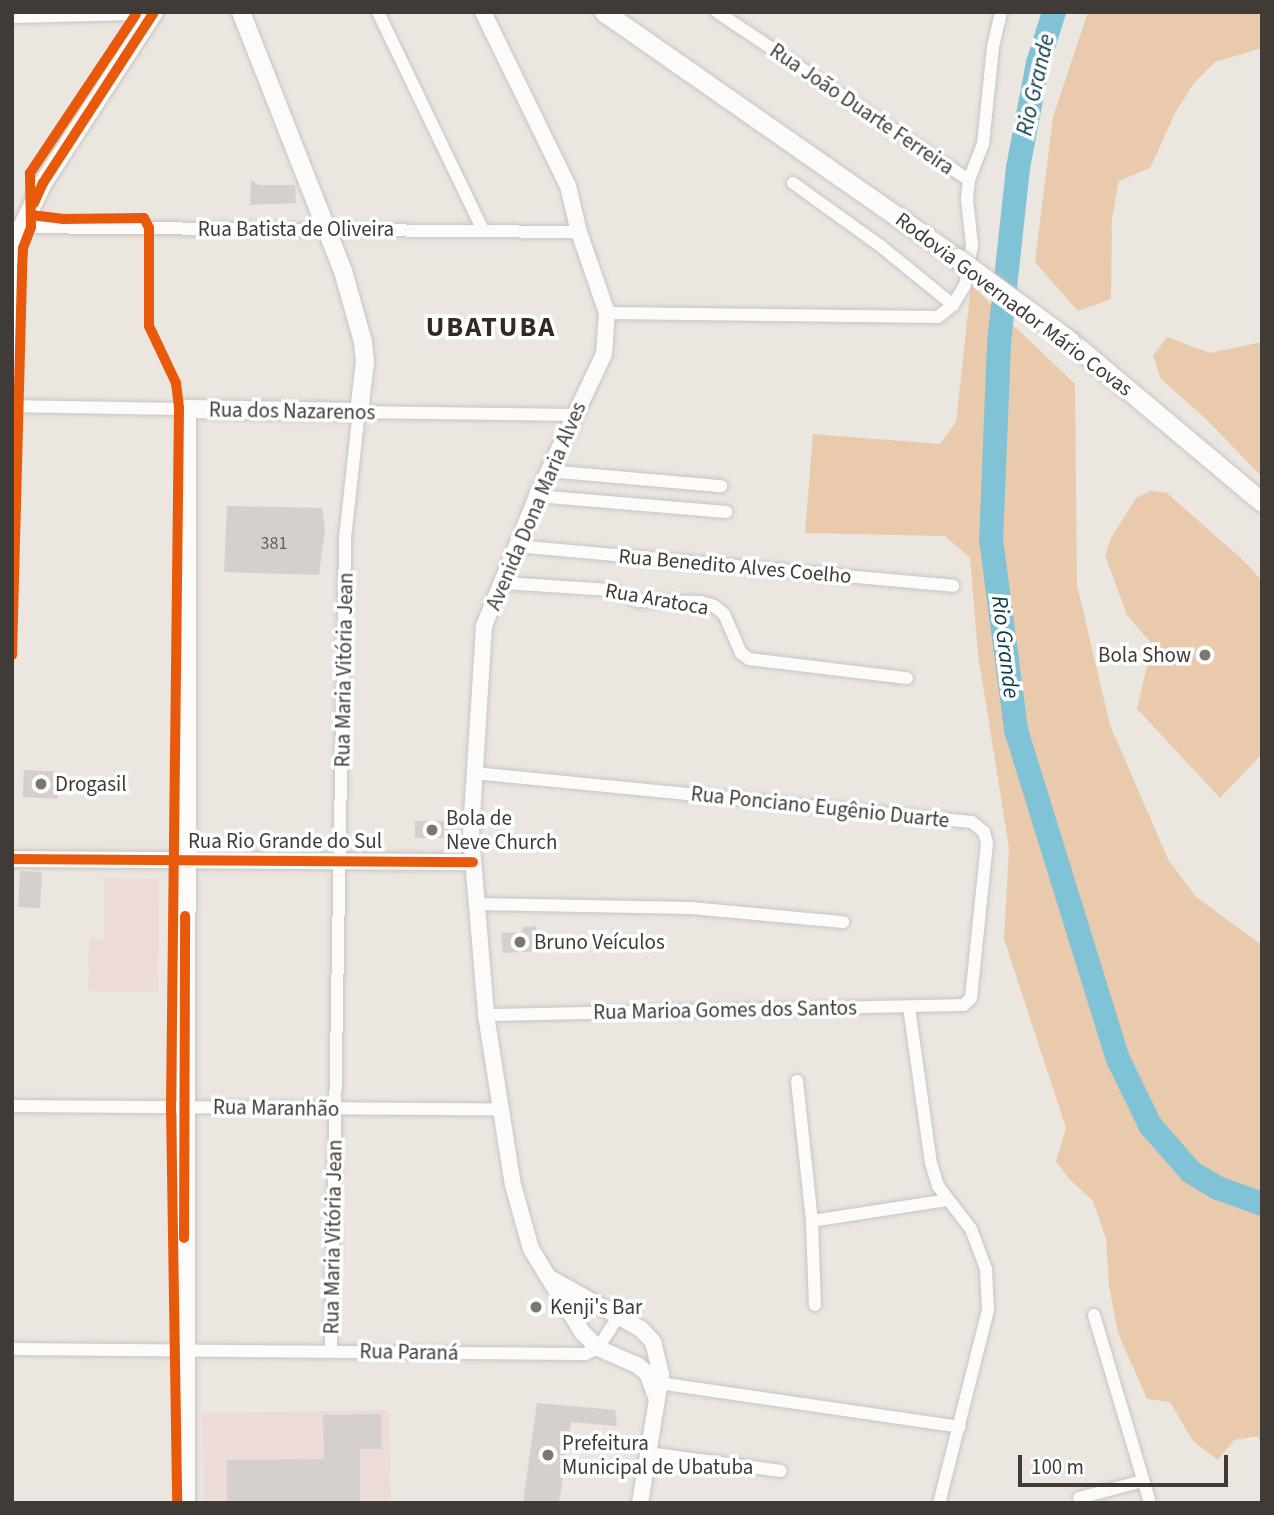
<!DOCTYPE html>
<meta charset="utf-8">
<style>
body{margin:0}
#map{position:relative;width:1274px;height:1515px;overflow:hidden;background:#ece6e0;font-family:"Source Sans 3",sans-serif}
div>[style]{position:absolute}
[style*='--x']{left:calc(var(--x)*1px);top:calc(var(--y)*1px);width:calc(var(--w)*1px);rotate:calc(var(--a)*1deg)}
.education>*{inset:0;background:#ecdbd7;transform-origin:0 0}
.green>*{inset:0;background:#e9caac}
.river>*{height:24px;margin:-12px;padding:0 12px;transform-origin:12px;border-radius:12px;background:#80c3d6}
.building>*{inset:0;background:#d5cfcd;transform-origin:0 0}
.roads{filter:drop-shadow(0 0 2px #c9c4c0) drop-shadow(0 0 2px #c9c4c0)}
.minor>*{height:12px;margin:-6px;padding:0 6px;transform-origin:6px;border-radius:6px;background:#fcfbfa}
.tertiary>*{height:16px;margin:-8px;padding:0 8px;transform-origin:8px;border-radius:8px;background:#fcfbfa}
.secondary>*{height:18px;margin:-9px;padding:0 9px;transform-origin:9px;border-radius:9px;background:#fcfbfa}
.trunk>*{height:19px;margin:-9.5px;padding:0 9.5px;transform-origin:9.5px;border-radius:9.5px;background:#fcfbfa}
.bridges{filter:drop-shadow(0 0 2px #c9c4c0) drop-shadow(0 0 2px #c9c4c0)}
.trunk-bridge>*{height:19px;margin:-9.5px;padding:0 9.5px;transform-origin:9.5px;border-radius:9.5px;background:#fcfbfa}
.cycleway>*{height:10px;margin:-5px;padding:0 5px;transform-origin:5px;border-radius:5px;background:#e8590c}
.dots>*{width:19px;height:19px;translate:-50% -50%;box-sizing:border-box;border:4px solid #fff;border-radius:50%}
span{translate:-50% -50%;white-space:nowrap;text-align:center;line-height:1.15;-webkit-text-stroke:7px #fff;paint-order:stroke}
.number-label{font-size:18px;color:#68625f}
.number-label span{-webkit-text-stroke-width:0}
.street-label{font-size:21px;color:#403b37}
.poi-label{font-size:21px;color:#403b37}
.right{translate:-100% -50%;text-align:right}
.left{translate:0 -50%;text-align:left}
.water-label{font-size:23px;color:#0c3a47;font-style:italic}
.district-label{font-size:28px;color:#332a22;font-weight:700;letter-spacing:2px}
.frame{position:absolute;inset:0;border:14px solid #403b37;pointer-events:none}
.scale{position:absolute;left:1018px;top:1455px;width:210px;height:32px;box-sizing:border-box;border:4px solid #403b37;border-top:0;padding-left:9px;font-size:21px;line-height:24px;white-space:nowrap;color:#403b37;-webkit-text-stroke:5px #fff;paint-order:stroke}
</style>
<div id="map">
<div class="education">
<div style="clip-path:polygon(104px 878px,159px 879px,158px 992px,88px 991px,89px 939px,104px 939px)"></div>
<div style="left:389px;top:1410px;width:93px;height:187px;rotate:89deg"></div>
</div>
<div class="green">
<div style="clip-path:polygon(1088px 12px,1262px 12px,1262px 48px,1215px 62px,1194px 83px,1175px 113px,1150px 168px,1119px 181px,1112px 219px,1111px 299px,1078px 311px,1035px 262px,1053px 117px)"></div>
<div style="clip-path:polygon(971px 285px,1075px 384px,1077px 585px,1110px 725px,1168px 859px,1196px 897px,1262px 945px,1262px 1446px,1258px 1436px,1234px 1440px,1218px 1460px,1193px 1441px,1170px 1402px,1147px 1399px,1118px 1333px,1109px 1286px,1106px 1239px,1093px 1201px,1069px 1179px,1056px 1161px,1066px 1128px,1004px 939px,1009px 848px,978px 654px,970px 558px,945px 536px,805px 533px,813px 434px,940px 444px,956px 422px)"></div>
<div style="clip-path:polygon(1167px 337px,1210px 353px,1262px 342px,1262px 477px,1207px 420px,1161px 379px,1153px 356px)"></div>
<div style="clip-path:polygon(1151px 491px,1167px 493px,1244px 561px,1262px 581px,1262px 754px,1220px 798px,1137px 709px,1152px 644px,1127px 615px,1105px 555px,1111px 538px,1136px 498px)"></div>
</div>
<div class="river">
<div style="--x:1054;--y:12;--w:53;--a:107.4"></div>
<div style="--x:1038;--y:63;--w:107;--a:100.8"></div>
<div style="--x:1018;--y:168;--w:177;--a:96.2"></div>
<div style="--x:999;--y:344;--w:195;--a:92.3"></div>
<div style="--x:991;--y:539;--w:193;--a:82.5"></div>
<div style="--x:1016;--y:730;--w:342;--a:72.8"></div>
<div style="--x:1117;--y:1057;--w:76;--a:64.1"></div>
<div style="--x:1150;--y:1125;--w:62;--a:48.9"></div>
<div style="--x:1191;--y:1172;--w:31;--a:31"></div>
<div style="--x:1218;--y:1188;--w:47;--a:20"></div>
</div>
<div class="building">
<div style="clip-path:polygon(251px 180px,259px 185px,295px 185px,296px 203px,250px 205px)"></div>
<div style="clip-path:polygon(227px 506px,322px 508px,325px 529px,319px 575px,224px 572px)"></div>
<div style="left:24px;top:770px;width:35px;height:27px;rotate:3deg"></div>
<div style="left:448px;top:821px;width:17px;height:33px;rotate:90deg"></div>
<div style="left:20px;top:871px;width:22px;height:36px;rotate:3deg"></div>
<div style="clip-path:polygon(536px 926px,538px 951px,503px 953px,501px 933px,522px 932px,523px 927px)"></div>
<div style="clip-path:polygon(537px 1403px,615px 1410px,617px 1426px,571px 1422px,559px 1503px,523px 1503px)"></div>
<div style="clip-path:polygon(381px 1414px,382px 1449px,360px 1449px,360px 1503px,227px 1503px,227px 1460px,324px 1459px,323px 1415px)"></div>
</div>
<div class="roads">
<div class="minor">
<div style="--x:378;--y:12;--w:242;--a:64.3"></div>
<div style="--x:717;--y:12;--w:303;--a:33.7"></div>
<div style="--x:969;--y:180;--w:39;--a:-69"></div>
<div style="--x:983;--y:144;--w:98;--a:-84.1"></div>
<div style="--x:993;--y:47;--w:36;--a:-77"></div>
<div style="--x:12;--y:17;--w:124;--a:-1.4"></div>
<div style="--x:793;--y:183;--w:105;--a:35.7"></div>
<div style="--x:878;--y:244;--w:97;--a:39.1"></div>
<div style="--x:12;--y:227;--w:567;--a:0.51"></div>
<div style="--x:607;--y:313;--w:331;--a:0.7"></div>
<div style="--x:938;--y:317;--w:19;--a:-39"></div>
<div style="--x:953;--y:305;--w:23;--a:-59"></div>
<div style="--x:965;--y:285;--w:41;--a:-80.1"></div>
<div style="--x:972;--y:245;--w:46;--a:-96.2"></div>
<div style="--x:967;--y:199;--w:19;--a:-84"></div>
<div style="--x:12;--y:406;--w:175;--a:1"></div>
<div style="--x:548;--y:471;--w:174;--a:5"></div>
<div style="--x:537;--y:496;--w:190;--a:4.8"></div>
<div style="--x:516;--y:546;--w:439;--a:5.2"></div>
<div style="--x:504;--y:583;--w:106;--a:3.8"></div>
<div style="--x:610;--y:590;--w:31;--a:21"></div>
<div style="--x:639;--y:601;--w:62;--a:0.9"></div>
<div style="--x:701;--y:602;--w:14;--a:17"></div>
<div style="--x:714;--y:606;--w:13;--a:39"></div>
<div style="--x:724;--y:614;--w:43;--a:66.4"></div>
<div style="--x:741;--y:653;--w:10;--a:37"></div>
<div style="--x:749;--y:659;--w:159;--a:6.9"></div>
<div style="--x:474;--y:773;--w:500;--a:5.62"></div>
<div style="--x:972;--y:822;--w:16;--a:40"></div>
<div style="--x:984;--y:832;--w:11;--a:75"></div>
<div style="--x:987;--y:843;--w:156;--a:95.9"></div>
<div style="--x:971;--y:998;--w:10;--a:135"></div>
<div style="--x:964;--y:1005;--w:478;--a:178.8"></div>
<div style="--x:477;--y:904;--w:214;--a:1.1"></div>
<div style="--x:691;--y:908;--w:153;--a:5.3"></div>
<div style="--x:909;--y:1007;--w:158;--a:82"></div>
<div style="--x:931;--y:1163;--w:24;--a:73"></div>
<div style="--x:938;--y:1186;--w:54;--a:52.5"></div>
<div style="--x:971;--y:1229;--w:43;--a:69.4"></div>
<div style="--x:986;--y:1269;--w:41;--a:87.2"></div>
<div style="--x:988;--y:1310;--w:199;--a:104.2"></div>
<div style="--x:797;--y:1081;--w:141;--a:83.9"></div>
<div style="--x:812;--y:1221;--w:84;--a:88"></div>
<div style="--x:12;--y:1106;--w:487;--a:0.4"></div>
<div style="--x:812;--y:1221;--w:137;--a:-8.8"></div>
<div style="--x:1094;--y:1315;--w:196;--a:73.4"></div>
<div style="--x:12;--y:1349;--w:573;--a:0.5"></div>
<div style="--x:585;--y:1354;--w:14;--a:-25"></div>
<div style="--x:598;--y:1348;--w:38;--a:-57"></div>
<div style="--x:331;--y:1351;--w:813;--a:-89.01"></div>
<div style="--x:345;--y:538;--w:127;--a:-83.7"></div>
<div style="--x:359;--y:412;--w:213;--a:0.8"></div>
<div style="--x:652;--y:1382;--w:311;--a:8.3"></div>
<div style="--x:648;--y:1453;--w:134;--a:7.7"></div>
<div style="--x:1079;--y:1498;--w:66;--a:-14.9"></div>
</div>
<div class="tertiary">
<div style="--x:483;--y:12;--w:194;--a:64"></div>
<div style="--x:568;--y:186;--w:47;--a:76.6"></div>
<div style="--x:579;--y:232;--w:86;--a:70.9"></div>
<div style="--x:607;--y:313;--w:41;--a:94.2"></div>
<div style="--x:604;--y:354;--w:157;--a:115.3"></div>
<div style="--x:537;--y:496;--w:140;--a:112.2"></div>
<div style="--x:484;--y:626;--w:209;--a:93.6"></div>
<div style="--x:471;--y:835;--w:181;--a:85.2"></div>
<div style="--x:486;--y:1015;--w:172;--a:81"></div>
<div style="--x:513;--y:1185;--w:66;--a:74.3"></div>
<div style="--x:531;--y:1249;--w:97;--a:58.4"></div>
<div style="--x:582;--y:1332;--w:23;--a:45"></div>
<div style="--x:598;--y:1348;--w:43;--a:23.6"></div>
<div style="--x:637;--y:1365;--w:13;--a:39"></div>
<div style="--x:647;--y:1373;--w:28;--a:69"></div>
<div style="--x:12;--y:859;--w:461;--a:0.4"></div>
<div style="--x:548;--y:1277;--w:107;--a:29.2"></div>
<div style="--x:641;--y:1329;--w:18;--a:47"></div>
<div style="--x:653;--y:1342;--w:34;--a:76"></div>
<div style="--x:661;--y:1375;--w:130;--a:99.3"></div>
</div>
<div class="secondary">
<div style="--x:12;--y:381;--w:133;--a:-88.7"></div>
<div style="--x:15;--y:248;--w:22;--a:-72"></div>
<div style="--x:22;--y:227;--w:49;--a:-64.5"></div>
<div style="--x:43;--y:183;--w:204;--a:-57"></div>
<div style="--x:186;--y:1503;--w:1094;--a:-89.95"></div>
<div style="--x:187;--y:409;--w:172;--a:1"></div>
<div style="--x:359;--y:412;--w:50;--a:-83.2"></div>
<div style="--x:365;--y:362;--w:20;--a:-96"></div>
<div style="--x:363;--y:342;--w:74;--a:-105.7"></div>
<div style="--x:343;--y:271;--w:278;--a:-111.5"></div>
</div>
<div class="trunk">
<div style="--x:604;--y:12;--w:430;--a:34.9"></div>
<div style="--x:1070;--y:341;--w:251;--a:40"></div>
</div>
</div>
<div class="bridges">
<div class="trunk-bridge">
<div style="--x:957;--y:258;--w:140;--a:36.3"></div>
</div>
</div>
<div class="cycleway">
<div style="--x:34;--y:203;--w:22;--a:-66"></div>
<div style="--x:43;--y:183;--w:204;--a:-57"></div>
<div style="--x:31;--y:215;--w:31;--a:7"></div>
<div style="--x:62;--y:219;--w:82;--a:-0.7"></div>
<div style="--x:144;--y:218;--w:11;--a:63"></div>
<div style="--x:149;--y:228;--w:98;--a:90"></div>
<div style="--x:149;--y:326;--w:63;--a:64.7"></div>
<div style="--x:176;--y:383;--w:26;--a:83"></div>
<div style="--x:179;--y:409;--w:698;--a:90.66"></div>
<div style="--x:171;--y:1107;--w:396;--a:89.1"></div>
<div style="--x:12;--y:655;--w:387;--a:-88.5"></div>
<div style="--x:22;--y:268;--w:20;--a:-87"></div>
<div style="--x:23;--y:248;--w:22;--a:-69"></div>
<div style="--x:31;--y:227;--w:54;--a:-91.1"></div>
<div style="--x:30;--y:173;--w:191;--a:-56.3"></div>
<div style="--x:12;--y:859;--w:461;--a:0.4"></div>
<div style="--x:184;--y:1238;--w:322;--a:-89.8"></div>
</div>
<div class="dots">
<div style="left:1205px;top:655px;background:#7c7772"></div>
<div style="left:41px;top:784px;background:#7c7772"></div>
<div style="left:432px;top:830px;background:#7c7772"></div>
<div style="left:520px;top:942px;background:#7c7772"></div>
<div style="left:536px;top:1307px;background:#7c7772"></div>
<div style="left:548px;top:1455px;background:#7c7772"></div>
</div>
<div class="number-label">
<span style="left:274px;top:544px">381</span>
</div>
<div class="street-label">
<span style="left:862px;top:109px;rotate:34deg">Rua João Duarte Ferreira</span>
<span style="left:296px;top:229px">Rua Batista de Oliveira</span>
<span style="left:1014px;top:304px;rotate:37deg">Rodovia Governador Mário Covas</span>
<span style="left:292px;top:411px;rotate:1deg">Rua dos Nazarenos</span>
<span style="left:536px;top:506px;rotate:-67deg">Avenida Dona Maria Alves</span>
<span style="left:735px;top:566px;rotate:5deg">Rua Benedito Alves Coelho</span>
<span style="left:657px;top:599px;rotate:10deg">Rua Aratoca</span>
<span style="left:344px;top:670px;rotate:-89deg">Rua Maria Vitória Jean</span>
<span style="left:820px;top:807px;rotate:6deg">Rua Ponciano Eugênio Duarte</span>
<span style="left:285px;top:841px">Rua Rio Grande do Sul</span>
<span style="left:725px;top:1010px;rotate:-1deg">Rua Marioa Gomes dos Santos</span>
<span style="left:276px;top:1108px;rotate:1deg">Rua Maranhão</span>
<span style="left:333px;top:1237px;rotate:-89deg">Rua Maria Vitória Jean</span>
<span style="left:409px;top:1352px;rotate:1deg">Rua Paraná</span>
</div>
<div class="poi-label">
<span class="right" style="left:1191px;top:655px">Bola Show</span>
<span class="left" style="left:55px;top:784px">Drogasil</span>
<span class="left" style="left:446px;top:830px">Bola de<br>Neve Church</span>
<span class="left" style="left:534px;top:942px">Bruno Veículos</span>
<span class="left" style="left:550px;top:1307px">Kenji's Bar</span>
<span class="left" style="left:562px;top:1455px">Prefeitura<br>Municipal de Ubatuba</span>
</div>
<div class="water-label">
<span style="left:1036px;top:85px;rotate:-77deg">Rio Grande</span>
<span style="left:1005px;top:647px;rotate:83deg">Rio Grande</span>
</div>
<div class="district-label">
<span style="left:491px;top:327px">UBATUBA</span>
</div>
<div class="frame"></div>
<div class="scale">100 m</div>
</div>
